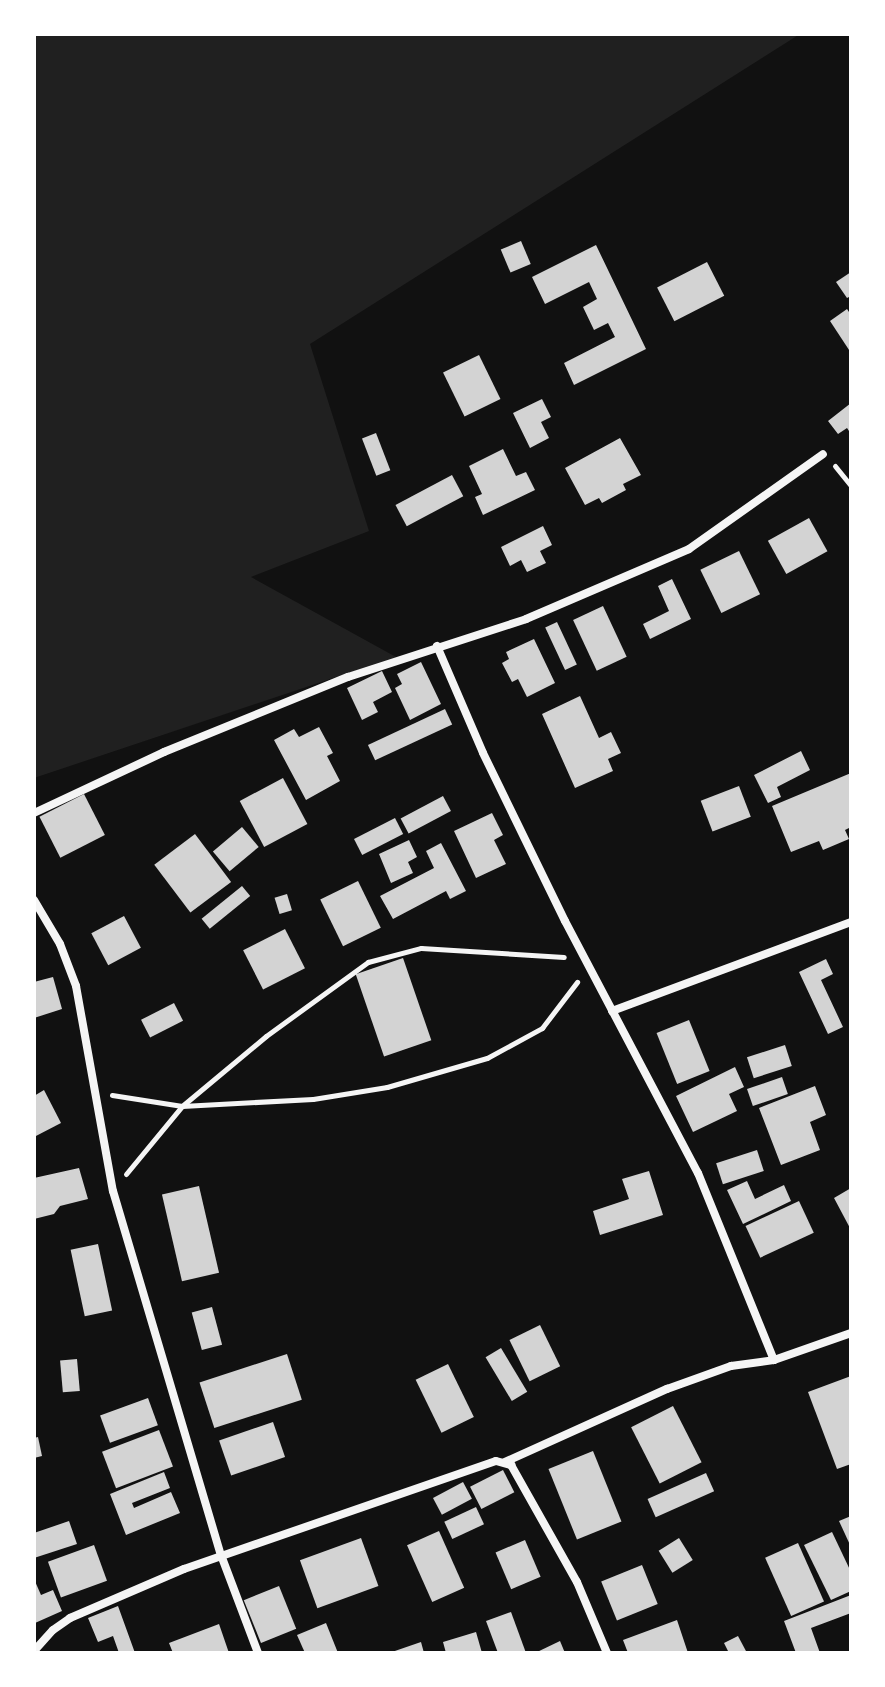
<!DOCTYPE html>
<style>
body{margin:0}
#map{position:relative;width:885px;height:1687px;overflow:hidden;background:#111;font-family:Inter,sans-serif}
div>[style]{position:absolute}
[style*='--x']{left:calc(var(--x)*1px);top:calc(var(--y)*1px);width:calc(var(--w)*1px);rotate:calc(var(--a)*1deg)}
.green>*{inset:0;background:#202020}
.building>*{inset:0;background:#d3d3d3;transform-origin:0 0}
.path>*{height:5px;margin:-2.5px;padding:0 2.5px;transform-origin:2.5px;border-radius:2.5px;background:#f5f5f5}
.minor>*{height:8px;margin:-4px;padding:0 4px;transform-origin:4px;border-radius:4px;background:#f5f5f5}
span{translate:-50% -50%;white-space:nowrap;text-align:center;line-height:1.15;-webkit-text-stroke:8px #fff;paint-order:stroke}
.frame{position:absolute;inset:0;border:36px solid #fff;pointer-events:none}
</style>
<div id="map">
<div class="green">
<div style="clip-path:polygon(34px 34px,800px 34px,310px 344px,369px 531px,251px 577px,396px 657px,34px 778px)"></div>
</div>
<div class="building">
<div style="left:521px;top:241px;width:25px;height:22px;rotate:67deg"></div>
<div style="clip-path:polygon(596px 245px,646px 349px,574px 385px,564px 363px,615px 337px,608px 323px,594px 330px,583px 307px,597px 299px,589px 282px,545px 304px,532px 277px)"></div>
<div style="left:707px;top:262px;width:38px;height:56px;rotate:63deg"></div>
<div style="clip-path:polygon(851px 272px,851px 296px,847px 298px,836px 282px)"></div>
<div style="clip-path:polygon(847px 309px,851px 315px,851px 353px,830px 321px)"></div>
<div style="left:479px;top:355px;width:49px;height:40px;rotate:64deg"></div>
<div style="clip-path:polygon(542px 399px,551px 417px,541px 422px,549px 438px,530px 448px,513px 413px)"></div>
<div style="clip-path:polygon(851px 403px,851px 434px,847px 428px,838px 434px,828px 421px)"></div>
<div style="left:376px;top:433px;width:40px;height:15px;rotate:69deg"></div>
<div style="clip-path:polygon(620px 438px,641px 475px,623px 484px,626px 490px,602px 503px,599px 498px,585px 505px,565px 468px)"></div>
<div style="clip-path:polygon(503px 449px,516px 476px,526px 472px,535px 490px,483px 515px,475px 497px,482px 494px,469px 466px)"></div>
<div style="left:452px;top:475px;width:24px;height:64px;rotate:62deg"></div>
<div style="left:809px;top:518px;width:38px;height:47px;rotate:61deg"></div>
<div style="clip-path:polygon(543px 526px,552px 545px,540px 551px,546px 563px,527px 572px,521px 560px,510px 566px,501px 547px)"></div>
<div style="left:739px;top:551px;width:48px;height:43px;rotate:64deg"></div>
<div style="clip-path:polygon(672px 579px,691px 619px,650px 639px,643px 624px,669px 611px,658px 586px)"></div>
<div style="left:603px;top:606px;width:56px;height:33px;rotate:65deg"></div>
<div style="left:557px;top:622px;width:47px;height:13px;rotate:65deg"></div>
<div style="clip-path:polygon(534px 639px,555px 683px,527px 697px,518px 679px,512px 682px,502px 663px,509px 659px,506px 652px)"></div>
<div style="clip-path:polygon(421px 662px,441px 704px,410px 720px,395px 688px,402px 684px,397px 674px)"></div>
<div style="clip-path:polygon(382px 671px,392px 692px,373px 702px,378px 712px,362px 720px,347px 688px)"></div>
<div style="clip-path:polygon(580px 696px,599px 738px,611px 732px,621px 753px,608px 759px,613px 771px,575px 788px,542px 714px)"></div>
<div style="left:445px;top:709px;width:17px;height:85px;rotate:65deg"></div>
<div style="clip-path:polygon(319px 727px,333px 753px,327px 756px,340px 781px,306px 800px,274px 740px,294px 729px,299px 737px)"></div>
<div style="clip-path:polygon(801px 751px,810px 770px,777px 787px,781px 797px,768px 803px,754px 775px)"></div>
<div style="clip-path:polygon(851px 773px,851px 827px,845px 830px,849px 839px,823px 850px,819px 841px,791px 852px,772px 806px)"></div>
<div style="left:283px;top:778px;width:52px;height:49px;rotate:62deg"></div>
<div style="left:739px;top:786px;width:33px;height:41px;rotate:69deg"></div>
<div style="left:84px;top:794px;width:46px;height:50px;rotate:63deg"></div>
<div style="left:443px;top:796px;width:17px;height:48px;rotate:62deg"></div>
<div style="clip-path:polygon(492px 813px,503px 835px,494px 840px,506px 864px,476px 878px,454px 831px)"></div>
<div style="left:395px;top:818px;width:18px;height:46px;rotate:63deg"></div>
<div style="left:242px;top:827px;width:26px;height:38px;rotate:50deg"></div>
<div style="left:195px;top:834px;width:60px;height:51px;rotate:53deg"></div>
<div style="clip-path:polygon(409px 840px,417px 857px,408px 862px,413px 873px,391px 883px,379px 854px)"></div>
<div style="clip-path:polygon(441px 843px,466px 891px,450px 899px,446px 891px,393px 919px,380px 896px,434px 868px,426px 851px)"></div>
<div style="left:358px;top:881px;width:52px;height:42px;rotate:64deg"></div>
<div style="left:242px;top:886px;width:13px;height:52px;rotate:51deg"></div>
<div style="left:287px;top:894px;width:17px;height:13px;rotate:73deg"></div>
<div style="left:124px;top:916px;width:36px;height:37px;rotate:62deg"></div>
<div style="left:285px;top:929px;width:44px;height:47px;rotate:63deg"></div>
<div style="left:403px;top:958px;width:87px;height:50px;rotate:71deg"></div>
<div style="clip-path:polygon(826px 959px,833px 974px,821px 980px,843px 1027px,828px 1034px,799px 972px)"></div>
<div style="clip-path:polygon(53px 977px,62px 1009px,34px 1018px,34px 982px)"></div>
<div style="left:174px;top:1003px;width:20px;height:37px;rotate:63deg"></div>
<div style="left:689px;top:1020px;width:55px;height:35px;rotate:68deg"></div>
<div style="left:785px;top:1045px;width:22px;height:40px;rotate:72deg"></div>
<div style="clip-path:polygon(735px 1067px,744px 1087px,729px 1094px,737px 1111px,693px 1132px,676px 1096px)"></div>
<div style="left:782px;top:1077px;width:18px;height:37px;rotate:71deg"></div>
<div style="clip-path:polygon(815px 1086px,826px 1115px,810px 1122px,820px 1150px,781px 1165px,759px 1108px)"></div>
<div style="clip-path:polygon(44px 1090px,61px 1123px,34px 1137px,34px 1096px)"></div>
<div style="left:757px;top:1150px;width:22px;height:43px;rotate:72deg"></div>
<div style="clip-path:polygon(79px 1168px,88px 1199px,60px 1206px,54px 1214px,34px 1219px,34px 1178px)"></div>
<div style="clip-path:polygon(649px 1171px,663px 1215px,600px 1235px,593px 1211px,629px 1199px,622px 1179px)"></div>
<div style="clip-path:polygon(747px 1181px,755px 1199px,784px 1185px,791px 1201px,743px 1224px,727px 1190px)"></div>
<div style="left:199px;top:1186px;width:89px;height:38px;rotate:77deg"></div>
<div style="clip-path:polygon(851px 1188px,851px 1230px,834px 1198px)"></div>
<div style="left:799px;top:1201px;width:35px;height:59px;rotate:65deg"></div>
<div style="left:98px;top:1244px;width:68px;height:28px;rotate:78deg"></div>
<div style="left:212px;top:1307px;width:39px;height:21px;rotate:75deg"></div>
<div style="left:540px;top:1325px;width:46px;height:34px;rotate:64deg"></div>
<div style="left:501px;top:1348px;width:51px;height:18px;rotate:59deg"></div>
<div style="left:287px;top:1354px;width:48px;height:92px;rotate:72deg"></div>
<div style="left:77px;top:1359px;width:32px;height:17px;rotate:85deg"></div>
<div style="left:448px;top:1364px;width:59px;height:36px;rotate:64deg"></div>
<div style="clip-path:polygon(851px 1376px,851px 1464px,837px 1469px,808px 1392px)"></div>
<div style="left:148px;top:1398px;width:29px;height:51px;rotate:70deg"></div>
<div style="left:673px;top:1406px;width:63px;height:47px;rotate:63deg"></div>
<div style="left:273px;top:1422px;width:37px;height:57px;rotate:71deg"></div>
<div style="left:159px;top:1430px;width:39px;height:61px;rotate:69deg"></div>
<div style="clip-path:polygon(38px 1437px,42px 1456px,34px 1458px,34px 1438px)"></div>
<div style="left:593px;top:1451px;width:76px;height:48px;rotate:68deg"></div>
<div style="left:503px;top:1470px;width:25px;height:37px;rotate:63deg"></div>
<div style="clip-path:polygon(164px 1472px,170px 1488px,132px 1503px,134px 1508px,171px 1492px,180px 1513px,126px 1535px,110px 1494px)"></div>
<div style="left:706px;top:1473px;width:20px;height:64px;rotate:66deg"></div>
<div style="left:463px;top:1482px;width:19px;height:34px;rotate:62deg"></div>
<div style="left:476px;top:1507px;width:19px;height:35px;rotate:65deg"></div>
<div style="clip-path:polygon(851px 1516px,851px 1547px,839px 1521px)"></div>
<div style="clip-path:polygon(69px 1521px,77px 1544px,34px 1558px,34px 1533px)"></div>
<div style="left:439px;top:1531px;width:62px;height:35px;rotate:66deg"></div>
<div style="clip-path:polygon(832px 1532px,851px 1572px,851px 1591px,831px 1600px,804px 1545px)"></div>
<div style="left:361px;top:1538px;width:51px;height:65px;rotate:70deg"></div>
<div style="left:679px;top:1538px;width:26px;height:24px;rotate:58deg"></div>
<div style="left:525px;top:1540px;width:40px;height:32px;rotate:67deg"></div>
<div style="left:798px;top:1543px;width:64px;height:36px;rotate:66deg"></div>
<div style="left:94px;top:1545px;width:38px;height:49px;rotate:70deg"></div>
<div style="left:642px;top:1565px;width:42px;height:44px;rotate:68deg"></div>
<div style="clip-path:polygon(34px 1579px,41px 1595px,53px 1590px,62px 1611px,35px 1623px)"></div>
<div style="left:279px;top:1586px;width:46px;height:38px;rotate:68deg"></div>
<div style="clip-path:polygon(851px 1595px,851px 1613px,811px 1628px,820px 1653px,796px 1653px,784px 1621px)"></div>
<div style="clip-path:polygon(118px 1606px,135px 1653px,119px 1653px,113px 1636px,98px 1642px,88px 1618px)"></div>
<div style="clip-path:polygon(511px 1612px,526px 1653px,498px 1653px,486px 1621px)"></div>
<div style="clip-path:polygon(677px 1620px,688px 1653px,628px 1653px,623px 1640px)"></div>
<div style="clip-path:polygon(326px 1623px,338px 1653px,305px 1653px,297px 1635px)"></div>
<div style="clip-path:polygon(219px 1624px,229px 1653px,173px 1653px,169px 1643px)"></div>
<div style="clip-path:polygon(476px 1632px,482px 1653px,446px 1653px,443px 1642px)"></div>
<div style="clip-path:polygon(738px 1636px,747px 1653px,729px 1653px,724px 1643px)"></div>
<div style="clip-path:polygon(560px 1641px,565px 1653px,535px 1653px)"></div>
<div style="clip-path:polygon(421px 1642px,424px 1653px,389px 1653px)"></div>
</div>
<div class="path">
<div style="--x:835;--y:466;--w:26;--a:51"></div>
<div style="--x:112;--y:1095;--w:71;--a:8.9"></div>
<div style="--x:182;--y:1106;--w:131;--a:-3.1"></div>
<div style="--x:313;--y:1099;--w:75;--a:-9.2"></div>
<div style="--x:387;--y:1087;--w:104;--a:-16.2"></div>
<div style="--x:487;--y:1058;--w:63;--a:-28.6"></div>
<div style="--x:542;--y:1028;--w:58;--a:-52.7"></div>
<div style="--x:126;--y:1174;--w:88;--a:-50.5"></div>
<div style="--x:182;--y:1106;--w:109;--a:-39.8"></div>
<div style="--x:266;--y:1036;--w:126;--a:-36"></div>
<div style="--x:368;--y:962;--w:55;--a:-14.8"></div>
<div style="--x:421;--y:948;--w:143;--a:3.6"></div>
</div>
<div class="minor">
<div style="--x:437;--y:646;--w:116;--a:66.7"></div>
<div style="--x:483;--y:753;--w:187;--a:64"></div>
<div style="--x:565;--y:921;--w:285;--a:62.2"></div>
<div style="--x:698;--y:1173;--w:202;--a:67.9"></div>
<div style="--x:34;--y:813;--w:144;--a:-25.1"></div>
<div style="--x:164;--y:752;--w:199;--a:-22.2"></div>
<div style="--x:348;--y:677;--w:187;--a:-18"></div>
<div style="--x:526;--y:619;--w:177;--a:-23.2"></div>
<div style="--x:689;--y:549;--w:164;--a:-35.3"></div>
<div style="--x:34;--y:900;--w:51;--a:59.4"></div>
<div style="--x:60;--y:944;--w:45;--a:69.1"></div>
<div style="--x:76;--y:986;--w:208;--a:79.8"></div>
<div style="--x:113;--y:1191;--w:380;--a:73.5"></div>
<div style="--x:221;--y:1555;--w:105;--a:69.3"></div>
<div style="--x:612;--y:1011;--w:255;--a:-20.4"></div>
<div style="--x:505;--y:1462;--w:178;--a:-24.3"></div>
<div style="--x:667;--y:1389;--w:68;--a:-19.8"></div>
<div style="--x:731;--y:1366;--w:43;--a:-7.9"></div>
<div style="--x:774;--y:1360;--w:82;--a:-19.3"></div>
<div style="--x:34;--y:1651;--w:28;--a:-48"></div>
<div style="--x:53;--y:1630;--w:21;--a:-35"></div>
<div style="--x:70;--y:1618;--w:124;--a:-23.3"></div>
<div style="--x:184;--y:1569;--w:330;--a:-19.1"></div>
<div style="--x:496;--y:1461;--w:16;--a:15"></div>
<div style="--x:511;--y:1465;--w:134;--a:60.6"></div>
<div style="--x:577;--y:1582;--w:77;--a:67.1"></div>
</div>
<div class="frame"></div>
</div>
